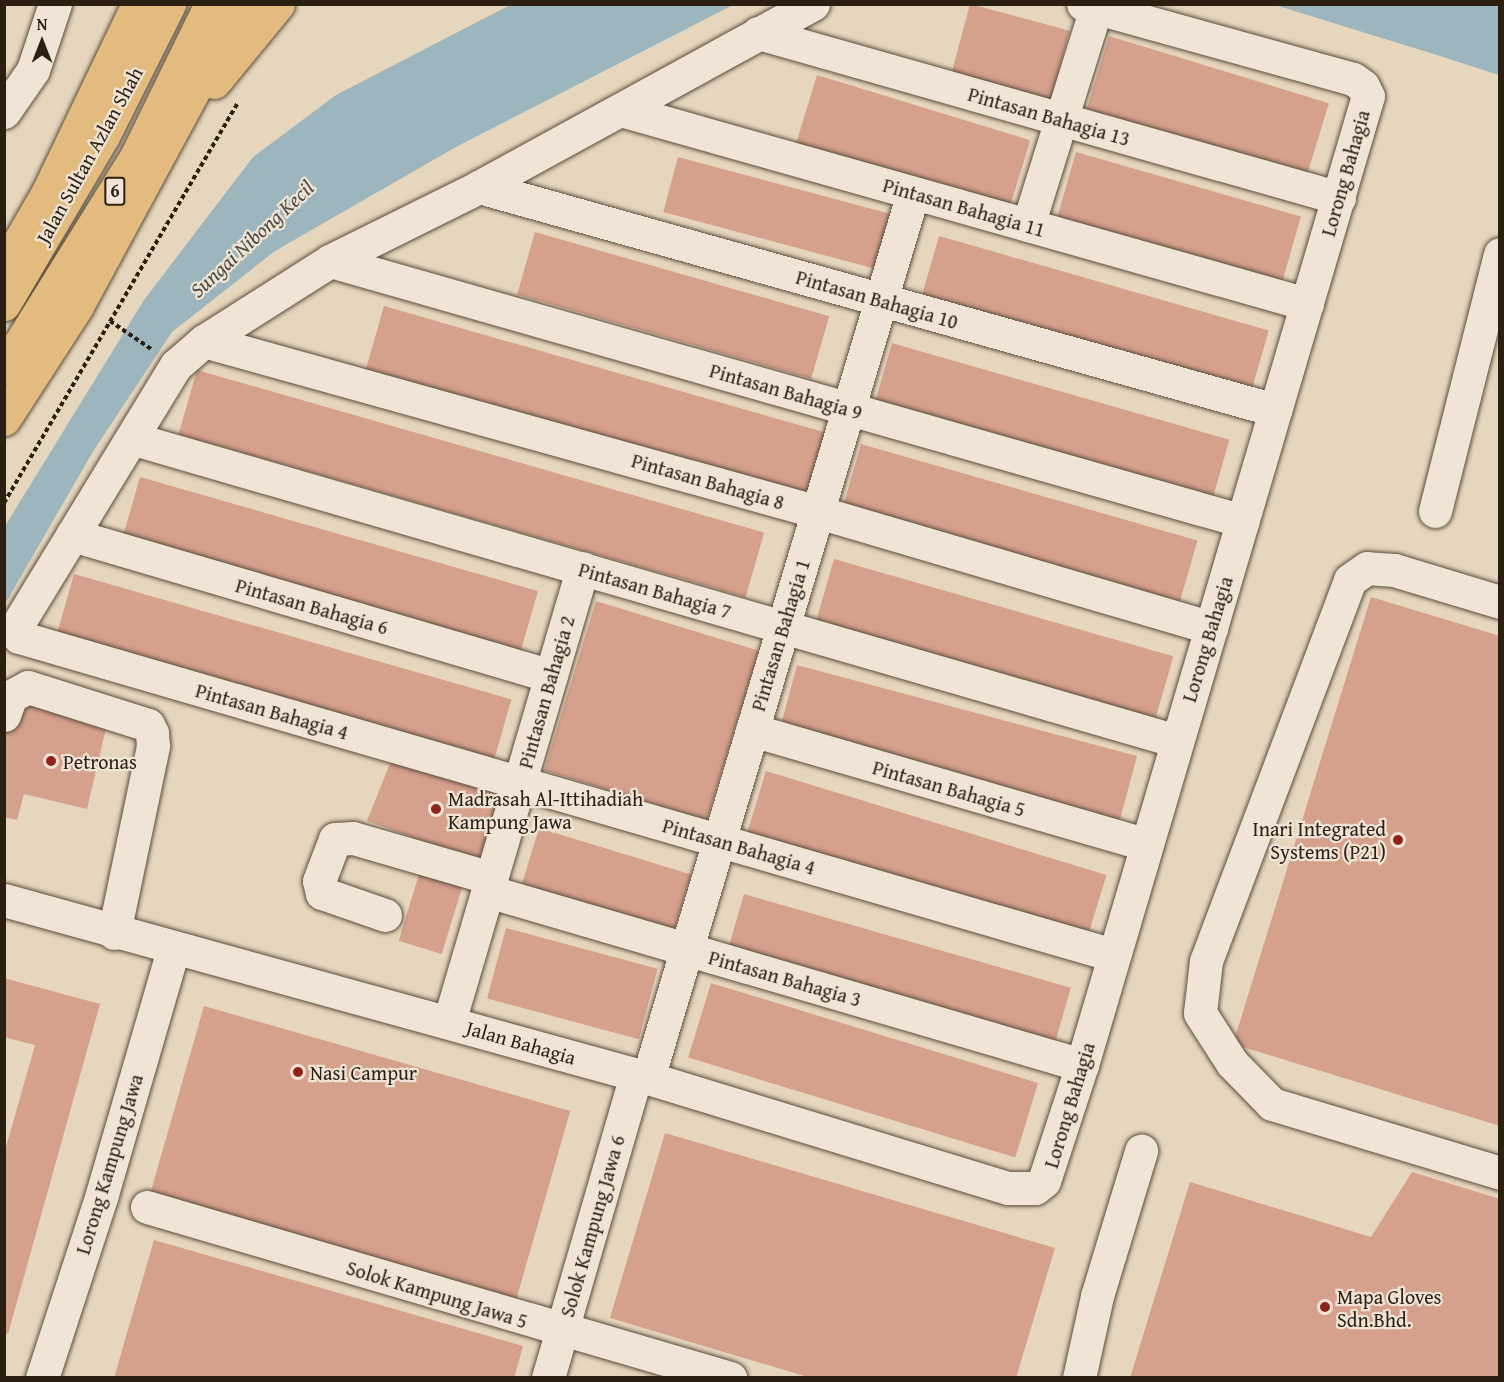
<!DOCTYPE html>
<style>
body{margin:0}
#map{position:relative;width:1504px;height:1382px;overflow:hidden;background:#e7d6be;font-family:"Gentium Book Plus",serif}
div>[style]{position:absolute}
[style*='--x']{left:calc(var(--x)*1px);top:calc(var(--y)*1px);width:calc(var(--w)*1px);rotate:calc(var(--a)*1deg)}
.water>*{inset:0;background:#9db6bd}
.building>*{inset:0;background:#d5a08c;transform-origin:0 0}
.path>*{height:4px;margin-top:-2px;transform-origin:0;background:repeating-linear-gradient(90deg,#2b1f12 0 4.5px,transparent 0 7.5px)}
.roads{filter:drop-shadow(0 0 2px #5a4d3d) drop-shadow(0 0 2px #5a4d3d)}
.minor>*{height:33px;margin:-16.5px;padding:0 16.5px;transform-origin:16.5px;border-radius:16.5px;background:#efe4d5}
.major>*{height:33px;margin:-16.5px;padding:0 16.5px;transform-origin:16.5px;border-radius:16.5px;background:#e4bb7f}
.highway>*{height:33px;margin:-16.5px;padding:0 16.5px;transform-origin:16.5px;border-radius:16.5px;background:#e4bb7f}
.dots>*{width:16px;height:16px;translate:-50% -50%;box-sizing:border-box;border:3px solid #efe4d5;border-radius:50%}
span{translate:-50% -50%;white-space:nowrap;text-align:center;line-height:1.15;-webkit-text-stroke:4.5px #efe4d5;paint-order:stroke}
.shield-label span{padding:2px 4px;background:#efe4d5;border:2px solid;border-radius:4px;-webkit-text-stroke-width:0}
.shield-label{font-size:18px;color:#2b1f12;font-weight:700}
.street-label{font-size:20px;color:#2b1f12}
.poi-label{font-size:20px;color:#2b1f12}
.left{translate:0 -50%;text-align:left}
.right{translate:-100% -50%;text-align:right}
.water-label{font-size:21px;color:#4d4c45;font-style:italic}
.frame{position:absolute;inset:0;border:6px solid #2b1f12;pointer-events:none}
.north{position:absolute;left:12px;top:12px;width:60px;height:60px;-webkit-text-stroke:4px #efe4d5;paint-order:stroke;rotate:0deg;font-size:16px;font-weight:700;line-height:24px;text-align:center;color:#2b1f12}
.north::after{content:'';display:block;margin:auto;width:21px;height:27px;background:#2b1f12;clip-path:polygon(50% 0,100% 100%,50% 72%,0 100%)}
</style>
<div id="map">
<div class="water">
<div style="clip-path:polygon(512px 4px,733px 5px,456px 147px,275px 251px,172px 332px,94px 450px,5px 604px,5px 526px,144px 300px,253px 157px,336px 95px)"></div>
<div style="clip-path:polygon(1275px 5px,1499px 5px,1499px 75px,1440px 56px)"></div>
</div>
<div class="building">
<div style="left:970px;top:4px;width:103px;height:76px;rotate:15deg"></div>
<div style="left:1109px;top:36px;width:230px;height:78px;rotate:17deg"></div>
<div style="left:817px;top:75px;width:223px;height:78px;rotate:17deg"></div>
<div style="left:1076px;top:152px;width:234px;height:73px;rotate:16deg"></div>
<div style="left:678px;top:157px;width:222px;height:57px;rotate:15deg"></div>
<div style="left:535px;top:232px;width:306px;height:65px;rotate:16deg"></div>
<div style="left:939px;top:236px;width:343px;height:63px;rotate:16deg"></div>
<div style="left:384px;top:306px;width:461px;height:66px;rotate:16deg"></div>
<div style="left:892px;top:343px;width:351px;height:66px;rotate:16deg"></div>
<div style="left:197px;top:370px;width:590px;height:67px;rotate:16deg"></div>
<div style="left:861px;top:444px;width:350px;height:63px;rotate:16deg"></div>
<div style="left:140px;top:477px;width:414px;height:64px;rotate:16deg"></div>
<div style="left:834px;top:559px;width:353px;height:65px;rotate:16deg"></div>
<div style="left:74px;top:574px;width:455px;height:67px;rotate:16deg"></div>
<div style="clip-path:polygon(1371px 597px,1500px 636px,1500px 1126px,1233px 1044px)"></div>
<div style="left:596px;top:601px;width:170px;height:177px;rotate:17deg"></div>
<div style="left:797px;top:665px;width:352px;height:69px;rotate:15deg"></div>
<div style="clip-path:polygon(12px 698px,108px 720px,87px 809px,24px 794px,17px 820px,4px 817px,4px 728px)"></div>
<div style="clip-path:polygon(393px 756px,499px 788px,503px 798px,486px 863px,367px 821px)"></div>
<div style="left:766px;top:771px;width:356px;height:65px;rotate:17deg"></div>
<div style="left:539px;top:828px;width:159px;height:70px;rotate:17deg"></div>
<div style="left:420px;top:871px;width:45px;height:73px;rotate:17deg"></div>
<div style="left:744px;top:894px;width:340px;height:64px;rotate:16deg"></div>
<div style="left:506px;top:928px;width:157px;height:73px;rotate:15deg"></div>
<div style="clip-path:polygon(4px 978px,100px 1004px,8px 1334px,4px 1333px,4px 1154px,35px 1045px,4px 1037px)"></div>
<div style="left:711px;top:983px;width:342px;height:78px;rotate:17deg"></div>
<div style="left:204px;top:1006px;width:381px;height:201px;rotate:16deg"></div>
<div style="clip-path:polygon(665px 1133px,1055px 1248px,1016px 1378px,811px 1378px,610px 1318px)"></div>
<div style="clip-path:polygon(1412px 1172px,1500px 1199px,1500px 1378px,1130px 1378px,1190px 1182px,1371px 1237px)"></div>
<div style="clip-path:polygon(154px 1240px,523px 1346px,514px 1378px,114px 1378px)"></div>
</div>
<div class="path">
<div style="--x:110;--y:321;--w:50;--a:34.3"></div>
<div style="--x:4;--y:503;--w:462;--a:-59.7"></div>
</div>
<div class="roads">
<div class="minor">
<div style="--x:813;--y:4;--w:381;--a:151.3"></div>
<div style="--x:479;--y:187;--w:166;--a:153.6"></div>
<div style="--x:330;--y:261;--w:149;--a:147.6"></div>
<div style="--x:204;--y:341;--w:37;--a:139"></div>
<div style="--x:176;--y:365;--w:303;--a:121.4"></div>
<div style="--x:18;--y:624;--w:13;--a:86"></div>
<div style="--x:19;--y:637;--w:1139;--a:16.21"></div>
<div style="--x:758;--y:33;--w:604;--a:15.85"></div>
<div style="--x:621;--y:110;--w:713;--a:15.79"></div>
<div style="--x:4;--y:112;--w:51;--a:-55.4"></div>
<div style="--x:33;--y:70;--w:70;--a:-71.6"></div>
<div style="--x:479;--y:187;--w:827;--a:15.65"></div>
<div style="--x:1028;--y:225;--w:227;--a:-72.6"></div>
<div style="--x:330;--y:261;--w:949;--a:15.9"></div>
<div style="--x:204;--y:341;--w:637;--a:15.56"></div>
<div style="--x:818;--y:512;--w:410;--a:16.4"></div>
<div style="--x:134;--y:439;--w:1086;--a:16.15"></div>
<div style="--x:1435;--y:511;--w:265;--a:-75.8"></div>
<div style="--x:72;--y:535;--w:499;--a:16.4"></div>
<div style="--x:1500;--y:602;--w:111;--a:-163.2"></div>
<div style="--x:1394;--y:570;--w:27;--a:-176"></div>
<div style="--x:1367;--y:568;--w:21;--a:145"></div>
<div style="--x:1350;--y:580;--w:407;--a:110.7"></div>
<div style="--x:1206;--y:961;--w:52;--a:96.6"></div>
<div style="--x:1200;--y:1013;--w:59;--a:57.4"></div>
<div style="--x:1232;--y:1063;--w:57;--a:45.7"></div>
<div style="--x:1272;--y:1104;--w:238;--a:16.8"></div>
<div style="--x:4;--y:715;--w:20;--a:-70"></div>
<div style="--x:11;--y:696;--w:19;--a:-28"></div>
<div style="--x:28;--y:687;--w:126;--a:17.6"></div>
<div style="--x:148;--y:725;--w:9;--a:63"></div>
<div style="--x:152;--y:733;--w:13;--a:86"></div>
<div style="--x:153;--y:746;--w:191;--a:101.8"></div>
<div style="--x:752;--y:730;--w:411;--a:16.2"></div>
<div style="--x:488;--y:891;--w:619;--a:16.33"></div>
<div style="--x:4;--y:900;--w:668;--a:15.45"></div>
<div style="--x:648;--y:1078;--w:376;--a:17"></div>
<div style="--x:1008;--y:1188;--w:27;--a:0"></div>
<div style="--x:1035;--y:1188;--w:11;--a:-38"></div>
<div style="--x:1044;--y:1181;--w:122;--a:-71.9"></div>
<div style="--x:1082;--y:1065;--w:1010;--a:-73.56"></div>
<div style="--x:1368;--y:96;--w:11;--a:-117"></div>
<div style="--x:1363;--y:86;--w:12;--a:-145"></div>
<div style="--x:1353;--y:79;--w:280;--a:-164.5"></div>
<div style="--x:385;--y:915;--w:67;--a:-160.8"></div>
<div style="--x:322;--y:893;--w:12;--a:-104"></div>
<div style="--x:319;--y:881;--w:45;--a:-69.1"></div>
<div style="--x:335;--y:839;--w:18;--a:-3"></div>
<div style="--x:353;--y:838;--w:144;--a:16.2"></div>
<div style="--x:449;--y:1022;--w:473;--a:-73.6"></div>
<div style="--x:648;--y:1078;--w:924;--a:-73.33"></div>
<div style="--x:147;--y:1207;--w:608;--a:16.35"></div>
<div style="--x:42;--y:1378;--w:194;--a:-71.9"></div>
<div style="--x:102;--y:1194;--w:255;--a:-73.8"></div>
<div style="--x:548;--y:1378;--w:316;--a:-73.8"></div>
<div style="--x:1079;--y:1378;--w:84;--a:-77.6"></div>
<div style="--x:1097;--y:1296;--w:152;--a:-73.1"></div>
</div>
<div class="major">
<div style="--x:214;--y:82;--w:101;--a:-50.6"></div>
<div style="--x:4;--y:268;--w:88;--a:-59.9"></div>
<div style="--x:48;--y:192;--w:208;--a:-64.4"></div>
<div style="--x:4;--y:419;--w:135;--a:-57.1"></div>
<div style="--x:77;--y:306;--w:343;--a:-61.6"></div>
</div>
<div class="highway">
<div style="--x:4;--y:304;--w:195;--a:-59.5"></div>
<div style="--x:103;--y:136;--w:148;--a:-63.4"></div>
<div style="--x:4;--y:369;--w:252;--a:-58.1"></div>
<div style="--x:137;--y:155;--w:168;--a:-63.9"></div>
</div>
</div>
<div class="dots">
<div style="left:51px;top:761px;background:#8f2418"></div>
<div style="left:436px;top:809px;background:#8f2418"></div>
<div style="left:1398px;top:840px;background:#8f2418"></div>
<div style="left:298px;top:1072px;background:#8f2418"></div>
<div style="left:1325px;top:1307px;background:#8f2418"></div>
</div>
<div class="shield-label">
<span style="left:115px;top:191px">6</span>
</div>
<div class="street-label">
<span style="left:1049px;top:116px;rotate:16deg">Pintasan Bahagia 13</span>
<span style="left:89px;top:155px;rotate:-61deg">Jalan Sultan Azlan Shah</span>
<span style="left:1345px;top:173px;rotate:-74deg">Lorong Bahagia</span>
<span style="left:964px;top:207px;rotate:16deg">Pintasan Bahagia 11</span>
<span style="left:877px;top:299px;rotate:16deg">Pintasan Bahagia 10</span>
<span style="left:786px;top:391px;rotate:16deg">Pintasan Bahagia 9</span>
<span style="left:708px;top:481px;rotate:16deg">Pintasan Bahagia 8</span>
<span style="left:655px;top:590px;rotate:16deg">Pintasan Bahagia 7</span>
<span style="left:312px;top:606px;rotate:16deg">Pintasan Bahagia 6</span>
<span style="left:780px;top:635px;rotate:-73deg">Pintasan Bahagia 1</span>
<span style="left:1207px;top:639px;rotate:-73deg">Lorong Bahagia</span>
<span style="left:546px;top:692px;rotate:-74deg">Pintasan Bahagia 2</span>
<span style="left:272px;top:711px;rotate:16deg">Pintasan Bahagia 4</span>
<span style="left:949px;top:788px;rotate:16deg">Pintasan Bahagia 5</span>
<span style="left:739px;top:846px;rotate:16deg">Pintasan Bahagia 4</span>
<span style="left:785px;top:978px;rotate:16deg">Pintasan Bahagia 3</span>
<span style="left:521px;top:1042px;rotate:16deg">Jalan Bahagia</span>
<span style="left:1069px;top:1105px;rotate:-73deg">Lorong Bahagia</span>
<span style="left:109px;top:1164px;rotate:-73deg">Lorong Kampung Jawa</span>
<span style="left:592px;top:1226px;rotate:-74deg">Solok Kampung Jawa 6</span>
<span style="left:437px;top:1294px;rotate:17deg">Solok Kampung Jawa 5</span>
</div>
<div class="poi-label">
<span class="left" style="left:63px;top:761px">Petronas</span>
<span class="left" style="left:448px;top:810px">Madrasah Al-Ittihadiah<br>Kampung Jawa</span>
<span class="right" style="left:1386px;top:840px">Inari Integrated<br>Systems (P21)</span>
<span class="left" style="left:310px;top:1072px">Nasi Campur</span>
<span class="left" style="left:1337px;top:1308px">Mapa Gloves<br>Sdn.Bhd.</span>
</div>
<div class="water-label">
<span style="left:252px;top:239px;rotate:-43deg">Sungai Nibong Kecil</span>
</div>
<div class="frame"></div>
<div class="north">N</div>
</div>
